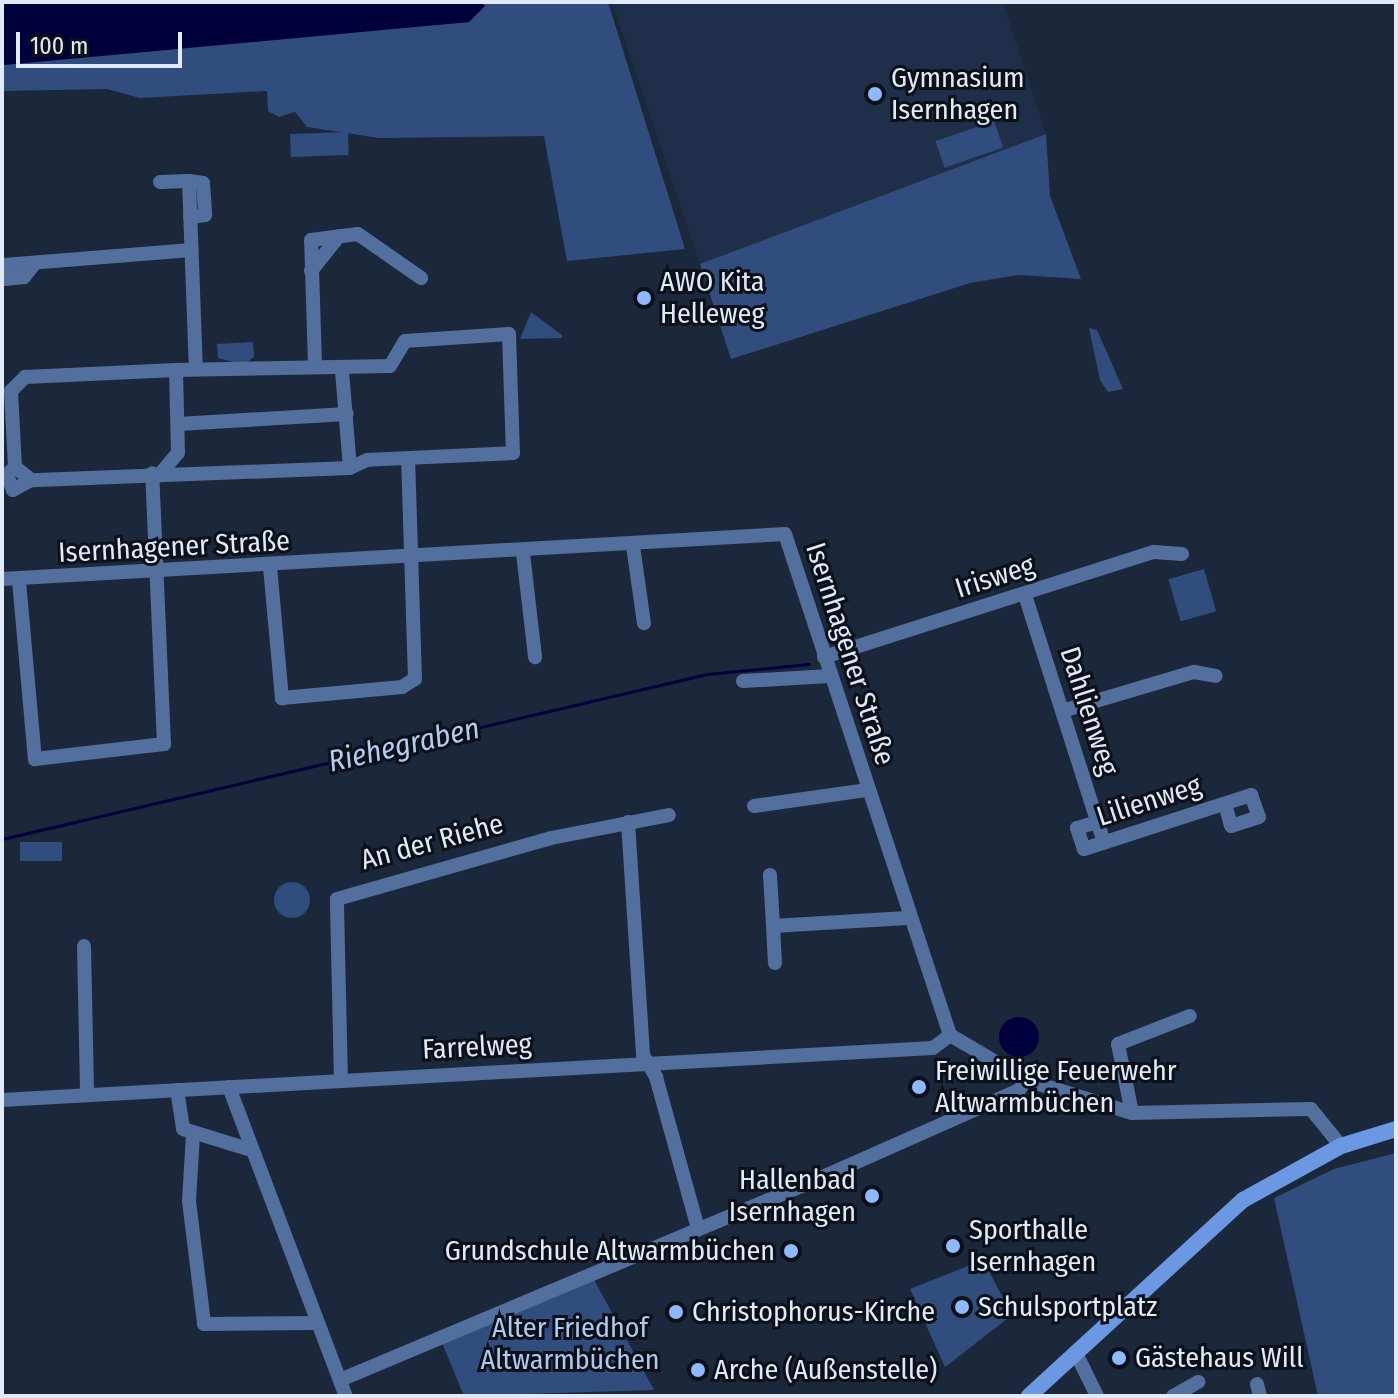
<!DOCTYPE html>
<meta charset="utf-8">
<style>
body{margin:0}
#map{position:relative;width:1398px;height:1398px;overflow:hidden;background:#1b273b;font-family:"Fira Sans Condensed",sans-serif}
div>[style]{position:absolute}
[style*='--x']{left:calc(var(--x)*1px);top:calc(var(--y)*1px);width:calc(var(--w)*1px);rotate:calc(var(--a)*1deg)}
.built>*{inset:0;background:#202f49}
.green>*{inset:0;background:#314d7d;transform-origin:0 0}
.round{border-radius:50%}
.water>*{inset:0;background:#00003d}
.stream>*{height:3px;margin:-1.5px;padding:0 1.5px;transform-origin:1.5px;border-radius:1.5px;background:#00003d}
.minor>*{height:14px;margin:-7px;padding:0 7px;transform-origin:7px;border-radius:7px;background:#536f9e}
.secondary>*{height:16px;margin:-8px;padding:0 8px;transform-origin:8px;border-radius:8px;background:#6b97e3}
.dots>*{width:22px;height:22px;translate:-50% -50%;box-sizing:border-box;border:4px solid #0b1019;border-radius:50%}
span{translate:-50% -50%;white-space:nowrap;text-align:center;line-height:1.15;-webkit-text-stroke:6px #0b1019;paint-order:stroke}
.poi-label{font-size:28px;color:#e1eaf8}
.left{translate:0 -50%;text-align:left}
.right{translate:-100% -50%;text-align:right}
.street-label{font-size:28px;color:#e1eaf8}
.park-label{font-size:28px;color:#b2c9ef}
.water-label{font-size:30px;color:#b4cbf2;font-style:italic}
.frame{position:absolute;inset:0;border:4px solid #e1eaf8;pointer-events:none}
.scale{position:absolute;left:16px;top:32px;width:166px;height:36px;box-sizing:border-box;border:4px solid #e1eaf8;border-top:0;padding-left:10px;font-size:24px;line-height:28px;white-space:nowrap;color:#e1eaf8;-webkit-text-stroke:6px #0b1019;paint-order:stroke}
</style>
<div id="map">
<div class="built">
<div style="clip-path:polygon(612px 2px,1003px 2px,1046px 134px,700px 264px)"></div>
</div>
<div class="green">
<div style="clip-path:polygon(481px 2px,608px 2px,685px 249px,567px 261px,544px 136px,379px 138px,307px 127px,295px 112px,279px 117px,268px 111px,267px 91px,140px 98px,107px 89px,2px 91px,2px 61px,469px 22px)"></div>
<div style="left:994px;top:121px;width:28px;height:62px;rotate:71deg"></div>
<div style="left:348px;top:132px;width:23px;height:58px;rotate:88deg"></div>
<div style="clip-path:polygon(1046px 134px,1050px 196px,1081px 279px,1018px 275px,970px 283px,731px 359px,700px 264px)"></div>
<div style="clip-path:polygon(531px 312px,562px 335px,562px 338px,520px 339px)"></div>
<div style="clip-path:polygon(1089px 328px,1097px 330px,1123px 389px,1108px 392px,1100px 380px)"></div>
<div style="clip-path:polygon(253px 342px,254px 357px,243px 365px,218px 358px,217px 344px)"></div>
<div style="left:1204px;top:569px;width:44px;height:37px;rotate:74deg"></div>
<div style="left:62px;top:842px;width:19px;height:42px;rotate:90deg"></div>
<div class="round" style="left:274px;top:882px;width:36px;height:36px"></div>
<div style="clip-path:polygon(1396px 1153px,1396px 1396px,1318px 1396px,1274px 1198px,1334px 1169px)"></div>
<div style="clip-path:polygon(983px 1260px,1012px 1315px,945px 1367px,910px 1289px)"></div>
<div style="clip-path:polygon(592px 1276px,654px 1390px,464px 1396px,442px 1343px)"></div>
</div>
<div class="water">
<div style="clip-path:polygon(2px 2px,481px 2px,485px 6px,469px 22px,4px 65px)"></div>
<div class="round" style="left:999px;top:1017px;width:40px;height:40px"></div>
</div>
<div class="stream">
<div style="--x:2;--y:839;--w:724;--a:-13.17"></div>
<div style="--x:707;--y:674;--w:102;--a:-5.6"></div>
</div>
<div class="minor">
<div style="--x:189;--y:181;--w:14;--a:8"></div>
<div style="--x:203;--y:183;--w:32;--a:86"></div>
<div style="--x:205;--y:215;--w:15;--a:172"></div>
<div style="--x:160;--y:182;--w:29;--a:-2"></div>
<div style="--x:189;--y:181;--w:188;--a:87.9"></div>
<div style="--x:35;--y:263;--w:18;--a:128"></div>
<div style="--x:24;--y:277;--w:19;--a:174"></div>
<div style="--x:5;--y:279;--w:14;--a:-94"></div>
<div style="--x:4;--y:265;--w:188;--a:-4.6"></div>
<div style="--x:311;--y:271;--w:45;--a:-51.3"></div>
<div style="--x:315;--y:364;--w:124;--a:-91.8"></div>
<div style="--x:311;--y:240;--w:47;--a:-7.3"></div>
<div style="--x:358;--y:234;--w:77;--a:34.9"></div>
<div style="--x:342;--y:371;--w:97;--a:85.3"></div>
<div style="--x:178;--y:424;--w:169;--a:-3.4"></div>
<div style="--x:15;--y:467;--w:11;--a:135"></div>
<div style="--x:7;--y:475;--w:16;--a:68"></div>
<div style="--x:13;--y:490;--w:21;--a:-29"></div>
<div style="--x:161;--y:473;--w:26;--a:-50"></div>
<div style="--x:178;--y:453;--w:83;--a:-91.4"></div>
<div style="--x:176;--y:370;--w:214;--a:-1.1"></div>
<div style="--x:390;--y:366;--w:29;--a:-59"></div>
<div style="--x:405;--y:341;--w:104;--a:-3.9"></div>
<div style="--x:509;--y:334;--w:119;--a:88.1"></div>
<div style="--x:513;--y:453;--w:146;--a:177.3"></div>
<div style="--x:367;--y:460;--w:19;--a:155"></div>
<div style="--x:350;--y:468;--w:319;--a:177.8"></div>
<div style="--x:31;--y:480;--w:21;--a:-141"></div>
<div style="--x:15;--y:467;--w:76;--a:-93"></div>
<div style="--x:11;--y:391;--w:20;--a:-45"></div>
<div style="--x:25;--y:377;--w:151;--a:-2.7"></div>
<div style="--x:633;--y:546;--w:78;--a:81.9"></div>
<div style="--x:523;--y:553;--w:105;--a:83.4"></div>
<div style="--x:270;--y:567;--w:132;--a:84.8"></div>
<div style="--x:282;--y:698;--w:121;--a:-5.2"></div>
<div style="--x:402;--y:687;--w:15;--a:-32"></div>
<div style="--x:415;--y:679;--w:220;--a:-91.8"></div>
<div style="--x:2;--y:579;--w:784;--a:-3.29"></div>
<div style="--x:785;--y:534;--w:527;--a:71.77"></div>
<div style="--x:950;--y:1035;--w:88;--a:30.6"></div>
<div style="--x:1026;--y:1080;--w:111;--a:17.3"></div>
<div style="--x:1132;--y:1113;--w:179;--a:-1.3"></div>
<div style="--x:1311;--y:1109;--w:48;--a:51"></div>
<div style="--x:19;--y:581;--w:179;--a:84.9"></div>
<div style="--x:35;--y:759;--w:130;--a:-6.6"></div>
<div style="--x:164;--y:744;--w:271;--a:-92.5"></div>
<div style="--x:1025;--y:595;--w:260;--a:72.3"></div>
<div style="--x:824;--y:657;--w:346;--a:-17.7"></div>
<div style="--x:1154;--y:552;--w:28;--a:4"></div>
<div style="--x:743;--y:681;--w:87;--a:-3.3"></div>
<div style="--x:1062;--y:711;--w:138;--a:-16.5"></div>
<div style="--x:1194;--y:672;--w:22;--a:10"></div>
<div style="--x:754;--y:806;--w:113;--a:-8.1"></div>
<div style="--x:628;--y:822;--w:233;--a:86.3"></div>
<div style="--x:643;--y:1055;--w:26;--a:59"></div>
<div style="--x:656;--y:1077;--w:157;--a:74.5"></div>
<div style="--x:1097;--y:822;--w:21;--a:163"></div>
<div style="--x:1077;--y:828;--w:22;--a:72"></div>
<div style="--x:1084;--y:849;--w:176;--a:-17.9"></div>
<div style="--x:1251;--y:795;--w:23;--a:70"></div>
<div style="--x:1259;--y:817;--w:29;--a:162"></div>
<div style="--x:1231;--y:826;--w:23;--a:-105"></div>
<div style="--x:770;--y:875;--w:51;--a:86.6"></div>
<div style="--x:773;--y:926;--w:134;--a:-3.4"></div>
<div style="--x:773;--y:926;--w:37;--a:87"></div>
<div style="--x:84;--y:946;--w:149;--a:88.8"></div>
<div style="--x:341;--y:1081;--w:182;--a:-91.3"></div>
<div style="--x:337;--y:899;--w:223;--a:-15.9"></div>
<div style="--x:551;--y:838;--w:120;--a:-11"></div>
<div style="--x:229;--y:1087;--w:330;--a:69.3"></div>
<div style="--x:177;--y:1090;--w:39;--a:81"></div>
<div style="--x:183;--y:1129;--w:68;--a:17.1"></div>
<div style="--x:2;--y:1100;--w:932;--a:-3.2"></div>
<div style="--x:933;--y:1048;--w:21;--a:-37"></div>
<div style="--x:1132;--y:1113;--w:70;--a:-101.5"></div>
<div style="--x:1118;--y:1044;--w:77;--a:-21.3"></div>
<div style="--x:193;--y:1135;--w:66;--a:93.5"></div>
<div style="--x:189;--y:1201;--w:124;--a:83"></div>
<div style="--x:204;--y:1324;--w:112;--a:-0.5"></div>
<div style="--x:1076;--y:1353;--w:48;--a:64"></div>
<div style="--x:340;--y:1380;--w:516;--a:-22.79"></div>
<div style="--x:816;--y:1180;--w:222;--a:-23.9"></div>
<div style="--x:1019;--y:1090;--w:12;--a:-55"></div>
<div style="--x:1257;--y:1384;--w:12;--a:76"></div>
<div style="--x:1173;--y:1396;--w:29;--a:-29"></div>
</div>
<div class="secondary">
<div style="--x:1029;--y:1396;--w:290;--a:-42.5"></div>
<div style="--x:1243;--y:1200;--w:112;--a:-28.9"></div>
<div style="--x:1341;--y:1146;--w:58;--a:-17.2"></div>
</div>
<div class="dots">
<div style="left:875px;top:94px;background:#90b8fd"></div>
<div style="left:644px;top:298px;background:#90b8fd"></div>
<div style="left:919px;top:1087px;background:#90b8fd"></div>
<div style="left:872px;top:1196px;background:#90b8fd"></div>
<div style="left:953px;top:1246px;background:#90b8fd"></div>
<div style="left:791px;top:1251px;background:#90b8fd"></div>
<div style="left:962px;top:1307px;background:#90b8fd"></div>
<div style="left:676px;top:1312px;background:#90b8fd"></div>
<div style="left:1119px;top:1358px;background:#90b8fd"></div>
<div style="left:698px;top:1370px;background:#90b8fd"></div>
</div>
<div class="poi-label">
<span class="left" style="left:891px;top:94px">Gymnasium<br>Isernhagen</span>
<span class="left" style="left:660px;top:298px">AWO Kita<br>Helleweg</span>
<span class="left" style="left:935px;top:1087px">Freiwillige Feuerwehr<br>Altwarmbüchen</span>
<span class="right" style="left:856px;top:1196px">Hallenbad<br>Isernhagen</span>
<span class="left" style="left:969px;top:1246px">Sporthalle<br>Isernhagen</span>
<span class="right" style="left:775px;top:1251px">Grundschule Altwarmbüchen</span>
<span class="left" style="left:978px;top:1307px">Schulsportplatz</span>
<span class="left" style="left:692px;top:1312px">Christophorus-Kirche</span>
<span class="left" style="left:1135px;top:1358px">Gästehaus Will</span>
<span class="left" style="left:714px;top:1370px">Arche (Außenstelle)</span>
</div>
<div class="street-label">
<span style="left:174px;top:547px;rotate:-3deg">Isernhagener Straße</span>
<span style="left:995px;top:577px;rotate:-18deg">Irisweg</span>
<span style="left:850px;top:654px;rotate:72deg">Isernhagener Straße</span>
<span style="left:1089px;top:711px;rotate:72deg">Dahlienweg</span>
<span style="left:1149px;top:801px;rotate:-18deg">Lilienweg</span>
<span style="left:432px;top:842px;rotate:-15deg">An der Riehe</span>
<span style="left:477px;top:1047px;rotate:-3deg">Farrelweg</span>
</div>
<div class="park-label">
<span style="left:570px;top:1344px">Alter Friedhof<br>Altwarmbüchen</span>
</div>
<div class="water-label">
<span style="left:404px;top:745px;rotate:-13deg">Riehegraben</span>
</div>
<div class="frame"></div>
<div class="scale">100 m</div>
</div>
